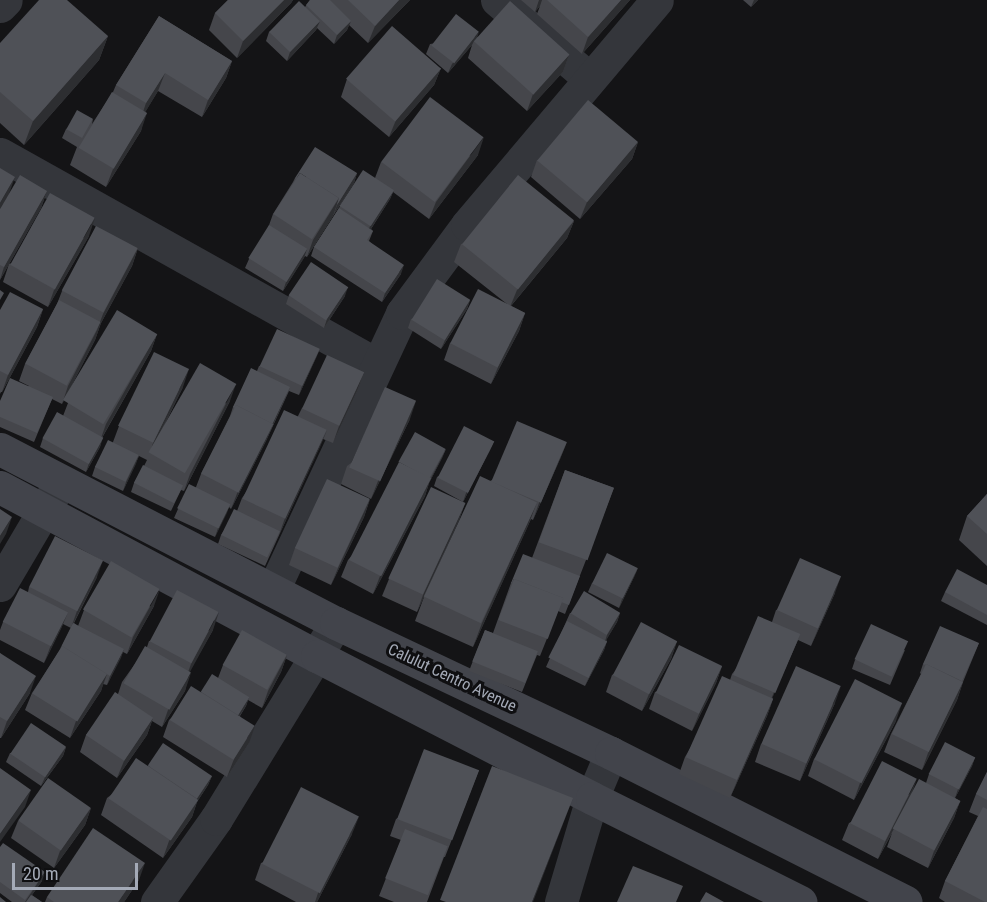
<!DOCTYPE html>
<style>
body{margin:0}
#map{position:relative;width:987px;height:902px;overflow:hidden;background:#141416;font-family:"Roboto Condensed",sans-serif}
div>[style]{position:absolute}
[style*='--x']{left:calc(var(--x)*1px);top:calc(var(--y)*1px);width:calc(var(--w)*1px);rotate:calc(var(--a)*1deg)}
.street>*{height:33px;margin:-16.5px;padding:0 16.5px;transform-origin:16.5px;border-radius:16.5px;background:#34363b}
.secondary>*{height:33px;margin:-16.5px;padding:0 16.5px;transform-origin:16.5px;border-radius:16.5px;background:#42444b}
.wall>*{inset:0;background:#45464b}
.shaded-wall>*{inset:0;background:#2d2e31}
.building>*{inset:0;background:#4f5157;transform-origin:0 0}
span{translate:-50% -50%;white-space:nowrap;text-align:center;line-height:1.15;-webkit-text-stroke:6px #0f0f11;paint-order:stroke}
.street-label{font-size:16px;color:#a4aab7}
.scale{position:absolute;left:12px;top:863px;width:126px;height:27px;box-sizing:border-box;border:3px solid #a4aab7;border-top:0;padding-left:8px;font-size:18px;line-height:21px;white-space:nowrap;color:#a4aab7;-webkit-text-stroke:4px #0f0f11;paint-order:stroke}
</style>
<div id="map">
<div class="street">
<div style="--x:497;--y:0;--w:122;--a:40.3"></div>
<div style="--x:0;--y:6;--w:8;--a:-45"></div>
<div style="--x:0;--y:154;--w:432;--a:29.2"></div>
<div style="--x:0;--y:585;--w:116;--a:-59.5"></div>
<div style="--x:273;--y:590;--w:306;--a:-65"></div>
<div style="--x:402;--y:313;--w:109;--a:-53.5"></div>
<div style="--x:467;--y:225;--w:294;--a:-49.8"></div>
<div style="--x:157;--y:902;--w:102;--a:-54.6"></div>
<div style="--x:216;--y:819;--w:230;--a:-58.5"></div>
<div style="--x:561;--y:902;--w:109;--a:-73.4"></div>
<div style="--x:592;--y:798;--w:49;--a:-67.1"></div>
</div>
<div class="secondary">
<div style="--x:0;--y:449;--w:378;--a:27.4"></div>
<div style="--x:336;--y:623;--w:304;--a:25.3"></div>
<div style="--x:611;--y:753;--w:330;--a:26.8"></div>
<div style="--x:0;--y:487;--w:359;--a:28.1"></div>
<div style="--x:317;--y:656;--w:309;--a:27.3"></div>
<div style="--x:592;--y:798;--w:233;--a:26.5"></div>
</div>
<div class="wall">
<div style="clip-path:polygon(228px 0,293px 0,291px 3px,237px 58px,209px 30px,215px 13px)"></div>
<div style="clip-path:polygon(310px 0,410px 0,368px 43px,349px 25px,347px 30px,334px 44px,317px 28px,316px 30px,287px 61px,266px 41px,269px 32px,305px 7px)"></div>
<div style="clip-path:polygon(521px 0,630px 0,582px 54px,537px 14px,540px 6px,535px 12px)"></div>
<div style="clip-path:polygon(743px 0,758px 0,751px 7px)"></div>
<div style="clip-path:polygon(159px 16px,232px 61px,226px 78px,202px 117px,158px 91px,145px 112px,141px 131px,106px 187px,70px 165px,77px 147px,62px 138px,66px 129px,93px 119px,92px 124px,113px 92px,116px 85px)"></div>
<div style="clip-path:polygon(108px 36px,99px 60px,24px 145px,0 123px,0 43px)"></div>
<div style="clip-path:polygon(477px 37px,569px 55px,563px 72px,527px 111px,468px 58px,472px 45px,448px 73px,426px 54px,430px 44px)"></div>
<div style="clip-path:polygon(441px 68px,434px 85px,389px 137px,341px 97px,347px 79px)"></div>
<div style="clip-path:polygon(638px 142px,632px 159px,580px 219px,531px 177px,537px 160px)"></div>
<div style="clip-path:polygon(478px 155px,429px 219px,393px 192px,390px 199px,371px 229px,373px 231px,369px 241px,401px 274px,382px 302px,311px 256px,314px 247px,338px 210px,340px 206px,375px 178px,381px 162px)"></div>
<div style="clip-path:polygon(357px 173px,354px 183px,307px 257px,305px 256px,283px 291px,245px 268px,249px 259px,268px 228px,273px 214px,293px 182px,295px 178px)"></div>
<div style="clip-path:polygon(47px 191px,41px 208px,0 280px,0 209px)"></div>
<div style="clip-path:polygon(574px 221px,567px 238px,511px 306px,525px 313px,519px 331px,491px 384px,444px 360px,450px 343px,507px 304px,454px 262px,461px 244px)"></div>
<div style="clip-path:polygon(89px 236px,48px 307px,3px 282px,9px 264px)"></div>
<div style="clip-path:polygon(138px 248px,132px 266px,101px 323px,95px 340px,62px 404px,52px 399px,34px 442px,0 427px,0 401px,29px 386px,19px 381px,25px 364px,57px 304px,62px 291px)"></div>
<div style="clip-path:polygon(289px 295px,345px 296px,324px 328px,286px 304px)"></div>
<div style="clip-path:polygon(470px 300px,467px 309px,441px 349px,408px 328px,411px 319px)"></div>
<div style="clip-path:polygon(43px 309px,37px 327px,2px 392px,1px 392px,0 394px,0 310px)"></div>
<div style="clip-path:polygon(157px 334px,151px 351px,102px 438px,100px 447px,86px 472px,40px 447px,43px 438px,63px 416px,68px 403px)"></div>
<div style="clip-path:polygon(320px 349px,299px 395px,289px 391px,266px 441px,231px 509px,229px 507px,215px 537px,174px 518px,178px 509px,196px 487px,201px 474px,230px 416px,233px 407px,257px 371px,259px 366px)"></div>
<div style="clip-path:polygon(364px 372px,358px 389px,333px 443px,323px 439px,265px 566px,218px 544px,221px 535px,237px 511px,242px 498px,298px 416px,302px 408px)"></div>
<div style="clip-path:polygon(183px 387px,159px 436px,230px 401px,184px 491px,181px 490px,171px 511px,131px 492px,134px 483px,144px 466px,147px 460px,139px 456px,123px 491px,92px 476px,95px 467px,113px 442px,119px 426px)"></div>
<div style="clip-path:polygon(410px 419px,371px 499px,341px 484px,347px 466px)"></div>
<div style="clip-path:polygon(494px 441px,490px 450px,463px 502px,434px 486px,437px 477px)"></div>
<div style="clip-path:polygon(567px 442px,560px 459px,533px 520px,531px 519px,473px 647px,415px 621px,424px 597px,490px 481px)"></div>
<div style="clip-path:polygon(446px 449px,442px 458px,429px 483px,425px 496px,373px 594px,341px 577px,348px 560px)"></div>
<div style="clip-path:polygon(565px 470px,614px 488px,565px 614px,558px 611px,540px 656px,537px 655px,522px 692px,469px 671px,485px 630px,493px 633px,511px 583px,532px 558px)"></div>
<div style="clip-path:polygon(987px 494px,987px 566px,959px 540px,967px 516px)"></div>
<div style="clip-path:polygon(370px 499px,364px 517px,331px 585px,289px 565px,295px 548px)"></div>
<div style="clip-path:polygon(465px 503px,459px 520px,417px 612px,382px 596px,389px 579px)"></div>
<div style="clip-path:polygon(638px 568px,634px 577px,619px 608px,588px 592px,592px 583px)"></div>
<div style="clip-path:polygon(97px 577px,74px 623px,78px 626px,84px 610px,154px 606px,127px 654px,123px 652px,107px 685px,103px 684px,101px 691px,70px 738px,25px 710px,32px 693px,60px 650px,71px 628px,63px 624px,44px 663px,0 640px,0 630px,3px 622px,28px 592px,29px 587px)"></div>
<div style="clip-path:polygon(987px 585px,987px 625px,941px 601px,945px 592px)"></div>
<div style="clip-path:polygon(835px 593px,811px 646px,798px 640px,772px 698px,773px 699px,767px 716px,730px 798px,679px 774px,685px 757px,730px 680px,732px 674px,772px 622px,776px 610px)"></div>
<div style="clip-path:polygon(570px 613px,620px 613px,617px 622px,606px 640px,607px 641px,604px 650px,585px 686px,546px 667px)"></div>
<div style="clip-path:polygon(213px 630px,189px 672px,185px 691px,162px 727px,152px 721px,147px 735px,117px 778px,80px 752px,86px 735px,118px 694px,122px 682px,147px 647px,149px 641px)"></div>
<div style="clip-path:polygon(677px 641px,671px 659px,642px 711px,606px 692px,612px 675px)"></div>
<div style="clip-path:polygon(979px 643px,963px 682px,957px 700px,922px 770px,884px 752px,891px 734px,921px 674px,920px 673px,923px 664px)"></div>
<div style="clip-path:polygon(905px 650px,890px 685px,852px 669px,855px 660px)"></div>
<div style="clip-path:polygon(0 653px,30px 693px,1px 738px,0 738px)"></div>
<div style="clip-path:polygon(287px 655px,281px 672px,262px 708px,248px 700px,246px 706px,240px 716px,249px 743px,227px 777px,163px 737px,169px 720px,218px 678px,223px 665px)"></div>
<div style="clip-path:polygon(722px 666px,716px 683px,692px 731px,649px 709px,655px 692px)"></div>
<div style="clip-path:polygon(835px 703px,800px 781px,755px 762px,761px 744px)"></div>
<div style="clip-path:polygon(896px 721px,854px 800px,808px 776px,814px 759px)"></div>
<div style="clip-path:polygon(66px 747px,63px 756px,41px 786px,6px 762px,10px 753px)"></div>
<div style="clip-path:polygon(975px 757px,972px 766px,955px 798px,960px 801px,954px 818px,928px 868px,887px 847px,892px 833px,878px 859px,842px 840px,849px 823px,912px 793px,926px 783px,929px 774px)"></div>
<div style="clip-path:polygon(148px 766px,212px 776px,208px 785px,197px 802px,192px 817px,163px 858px,101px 815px,107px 798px)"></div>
<div style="clip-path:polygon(479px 770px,445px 857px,444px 857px,427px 902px,394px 902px,379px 896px,401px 840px,390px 836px,396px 819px)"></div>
<div style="clip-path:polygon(987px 772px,987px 902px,945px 902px,939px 898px,945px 881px,978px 816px,969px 812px,976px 794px)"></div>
<div style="clip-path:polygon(91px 808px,85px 825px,54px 868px,11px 838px,18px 821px)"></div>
<div style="clip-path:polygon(352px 834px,317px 902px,296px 902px,255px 880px,261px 863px)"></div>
<div style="clip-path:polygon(0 847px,42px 881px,32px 895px,42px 902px,12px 902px,0 893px)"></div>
<div style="clip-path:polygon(139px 880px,124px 902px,45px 902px,47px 897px)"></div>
</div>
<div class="shaded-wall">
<div style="clip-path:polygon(284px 0,293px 0,291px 3px,237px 58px,243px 41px)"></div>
<div style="clip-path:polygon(399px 0,410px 0,368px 43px,375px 26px)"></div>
<div style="clip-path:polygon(539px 0,542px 0,540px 6px,535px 12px)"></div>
<div style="clip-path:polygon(621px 0,630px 0,582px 54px,588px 37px)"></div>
<div style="clip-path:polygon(754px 0,758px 0,751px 7px)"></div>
<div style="clip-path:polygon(320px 21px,316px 30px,287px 61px,290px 52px)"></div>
<div style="clip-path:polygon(351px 21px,347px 30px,334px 44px,337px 35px)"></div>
<div style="clip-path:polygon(479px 32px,476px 41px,474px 41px,472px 45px,448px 73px,452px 64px)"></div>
<div style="clip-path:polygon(108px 36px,99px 60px,24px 145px,33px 121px)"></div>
<div style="clip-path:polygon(569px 55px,563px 72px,527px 111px,533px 94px)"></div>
<div style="clip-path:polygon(232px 61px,226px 78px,202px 117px,208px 100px)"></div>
<div style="clip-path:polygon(441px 68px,434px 85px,389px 137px,396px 120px)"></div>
<div style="clip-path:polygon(165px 73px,158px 91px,140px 121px,146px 103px)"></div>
<div style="clip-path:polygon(147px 113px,141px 131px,106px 187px,113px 169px)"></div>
<div style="clip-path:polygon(484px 137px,478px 155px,429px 219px,436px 202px)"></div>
<div style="clip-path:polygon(638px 142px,632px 159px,580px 219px,587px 202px)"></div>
<div style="clip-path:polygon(357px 173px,354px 183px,334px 214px,337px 205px)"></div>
<div style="clip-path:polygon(15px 177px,9px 194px,0 209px,0 203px)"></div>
<div style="clip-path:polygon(394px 190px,390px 199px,367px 235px,370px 226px)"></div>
<div style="clip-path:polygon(47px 191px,41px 208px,0 280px,4px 267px)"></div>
<div style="clip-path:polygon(339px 198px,333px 216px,307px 257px,313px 240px)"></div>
<div style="clip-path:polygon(95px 218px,89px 236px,48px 307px,54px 290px)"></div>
<div style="clip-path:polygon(574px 221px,567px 238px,510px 307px,517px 290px)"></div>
<div style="clip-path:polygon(138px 248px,132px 266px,101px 323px,95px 340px,62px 404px,68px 386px,97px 330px,103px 314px)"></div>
<div style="clip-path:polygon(307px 249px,304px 258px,283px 291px,286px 282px)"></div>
<div style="clip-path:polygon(404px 265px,401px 274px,382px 302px,385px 293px)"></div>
<div style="clip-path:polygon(348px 287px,345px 296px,324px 328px,327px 319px)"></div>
<div style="clip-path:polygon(470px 300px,467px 309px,441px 349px,445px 340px)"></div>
<div style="clip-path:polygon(43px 309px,37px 327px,2px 392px,8px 375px)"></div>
<div style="clip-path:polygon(525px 313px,519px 331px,491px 384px,498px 367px)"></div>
<div style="clip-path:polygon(157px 334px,151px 351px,100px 441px,106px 424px)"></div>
<div style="clip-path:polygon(320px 349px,316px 358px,299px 395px,302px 386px)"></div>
<div style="clip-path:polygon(189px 369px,183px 387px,150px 453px,153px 443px)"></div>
<div style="clip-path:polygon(364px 372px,358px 389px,333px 443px,339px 426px)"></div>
<div style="clip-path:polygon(236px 384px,230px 401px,184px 491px,190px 474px)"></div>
<div style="clip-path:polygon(290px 387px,266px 441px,231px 509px,238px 491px)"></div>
<div style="clip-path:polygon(416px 401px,410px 419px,371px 499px,378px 481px)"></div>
<div style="clip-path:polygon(327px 430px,320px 447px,279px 535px,285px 518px)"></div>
<div style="clip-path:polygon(103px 438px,100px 447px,86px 472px,89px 463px)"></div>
<div style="clip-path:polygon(494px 441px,490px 450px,463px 502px,466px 493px)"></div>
<div style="clip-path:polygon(567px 442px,560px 459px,533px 520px,539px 503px)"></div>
<div style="clip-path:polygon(446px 449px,442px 458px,429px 483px,425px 496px,373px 594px,380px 576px)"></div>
<div style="clip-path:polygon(139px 455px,136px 464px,123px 491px,126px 482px)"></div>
<div style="clip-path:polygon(370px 499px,364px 517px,331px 585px,338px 568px)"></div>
<div style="clip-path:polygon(537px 502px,528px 526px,473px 647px,482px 623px)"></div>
<div style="clip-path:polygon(465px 503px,459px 520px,417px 612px,423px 595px)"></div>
<div style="clip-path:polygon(230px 504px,227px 513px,215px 537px,218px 528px)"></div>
<div style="clip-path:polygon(12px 517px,6px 534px,0 544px,0 536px)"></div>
<div style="clip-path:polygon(103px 560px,97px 577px,71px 628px,77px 611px)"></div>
<div style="clip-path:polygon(638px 568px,634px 577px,619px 608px,622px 599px)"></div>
<div style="clip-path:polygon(841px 576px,835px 593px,811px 646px,818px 629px)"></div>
<div style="clip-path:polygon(160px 589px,154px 606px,127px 654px,133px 637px)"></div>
<div style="clip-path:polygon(68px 612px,61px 629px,44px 663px,51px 645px)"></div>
<div style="clip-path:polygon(219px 612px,213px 630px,185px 681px,191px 664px)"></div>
<div style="clip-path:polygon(620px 613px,617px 622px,604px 644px,607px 635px)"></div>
<div style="clip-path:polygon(800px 634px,793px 651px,767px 710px,774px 692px)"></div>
<div style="clip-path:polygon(607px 641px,604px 650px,585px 686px,589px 677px)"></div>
<div style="clip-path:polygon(677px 641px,671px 659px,642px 711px,649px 694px)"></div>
<div style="clip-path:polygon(124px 649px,121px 658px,107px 685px,110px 676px)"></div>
<div style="clip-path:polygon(287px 655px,281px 672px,262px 708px,268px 691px)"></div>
<div style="clip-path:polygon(722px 666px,716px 683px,692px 731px,699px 714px)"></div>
<div style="clip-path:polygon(191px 673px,185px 691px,162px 727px,168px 710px)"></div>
<div style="clip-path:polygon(107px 674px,101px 691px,70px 738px,76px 721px)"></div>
<div style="clip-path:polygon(36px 676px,30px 693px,1px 738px,7px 721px)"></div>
<div style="clip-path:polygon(963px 682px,957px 700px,922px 770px,928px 753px)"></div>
<div style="clip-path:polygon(841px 686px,835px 703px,800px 781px,806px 764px)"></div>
<div style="clip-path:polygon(249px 697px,246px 706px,231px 729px,235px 720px)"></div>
<div style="clip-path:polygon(773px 699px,767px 716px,730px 798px,737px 781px)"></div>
<div style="clip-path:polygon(902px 703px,896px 721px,854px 800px,860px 783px)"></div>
<div style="clip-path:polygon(153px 718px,147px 735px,117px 778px,124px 761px)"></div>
<div style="clip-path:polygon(255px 726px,249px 743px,227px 777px,234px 759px)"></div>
<div style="clip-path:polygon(66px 747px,63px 756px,41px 786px,45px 777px)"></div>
<div style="clip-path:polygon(975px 757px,972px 766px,955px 798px,958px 789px)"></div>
<div style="clip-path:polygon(212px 776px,208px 785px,197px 802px,192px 817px,163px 858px,169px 841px)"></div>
<div style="clip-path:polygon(917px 779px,911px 796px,878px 859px,885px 842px)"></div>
<div style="clip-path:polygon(31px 790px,25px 807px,0 842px,0 834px)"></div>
<div style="clip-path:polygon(573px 798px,533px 902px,532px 902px)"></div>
<div style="clip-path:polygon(960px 801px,954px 818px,928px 868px,934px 851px)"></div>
<div style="clip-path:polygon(91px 808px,85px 825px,54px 868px,60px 851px)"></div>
<div style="clip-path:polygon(359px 817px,352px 834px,317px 902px,315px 902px,318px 893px)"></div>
<div style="clip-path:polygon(145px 863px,139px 880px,124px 902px,118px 902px)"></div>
<div style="clip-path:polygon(45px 872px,42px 881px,27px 902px,25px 902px)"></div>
</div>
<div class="building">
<div style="clip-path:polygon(39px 0,67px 0,108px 36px,33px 121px,0 92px,0 43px)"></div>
<div style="clip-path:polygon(228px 0,284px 0,243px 41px,215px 13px)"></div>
<div style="clip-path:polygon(310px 0,330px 0,351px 21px,337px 35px,306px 5px)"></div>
<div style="clip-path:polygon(348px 0,399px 0,375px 26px)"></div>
<div style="clip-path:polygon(547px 0,621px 0,588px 37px)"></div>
<div style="left:299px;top:1px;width:29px;height:43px;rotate:44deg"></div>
<div style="left:510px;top:1px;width:80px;height:54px;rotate:42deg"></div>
<div style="left:456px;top:14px;width:29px;height:40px;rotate:38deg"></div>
<div style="clip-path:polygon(159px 16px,232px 61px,208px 100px,165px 73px,146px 103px,116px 85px)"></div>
<div style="left:392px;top:26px;width:65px;height:70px;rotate:41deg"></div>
<div style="left:112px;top:92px;width:41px;height:65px;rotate:31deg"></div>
<div style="left:430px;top:97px;width:67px;height:81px;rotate:37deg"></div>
<div style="left:588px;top:100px;width:65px;height:79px;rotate:40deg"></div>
<div style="left:77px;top:110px;width:18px;height:22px;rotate:29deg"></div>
<div style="clip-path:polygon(315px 147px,357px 173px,337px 205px,339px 198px,300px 173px,296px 179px,295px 178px)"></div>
<div style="clip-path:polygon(0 168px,15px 177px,0 203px)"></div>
<div style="left:363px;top:170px;width:37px;height:43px;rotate:33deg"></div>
<div style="left:300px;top:173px;width:46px;height:49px;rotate:33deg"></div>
<div style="clip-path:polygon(20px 175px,47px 191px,4px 267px,0 265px,0 209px)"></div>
<div style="left:518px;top:175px;width:72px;height:89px;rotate:39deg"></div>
<div style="left:50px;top:193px;width:51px;height:82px;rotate:29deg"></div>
<div style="clip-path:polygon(339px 208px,373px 231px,367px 240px,404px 265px,385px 293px,314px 247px)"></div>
<div style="left:269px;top:225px;width:45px;height:39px;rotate:32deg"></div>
<div style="left:96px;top:226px;width:47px;height:73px;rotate:28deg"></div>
<div style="left:311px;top:262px;width:45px;height:40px;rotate:34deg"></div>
<div style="left:437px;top:279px;width:39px;height:48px;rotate:32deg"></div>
<div style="left:478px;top:289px;width:53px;height:61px;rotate:27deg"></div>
<div style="clip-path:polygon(0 290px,4px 293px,0 300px)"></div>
<div style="clip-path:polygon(10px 292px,43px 309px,8px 375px,0 371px,0 310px)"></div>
<div style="left:59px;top:300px;width:47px;height:72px;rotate:28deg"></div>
<div style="left:117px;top:310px;width:47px;height:105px;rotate:31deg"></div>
<div style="left:277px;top:329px;width:47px;height:41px;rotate:25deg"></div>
<div style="left:154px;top:352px;width:39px;height:82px;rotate:26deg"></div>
<div style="left:327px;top:355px;width:41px;height:59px;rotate:25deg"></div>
<div style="left:200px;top:363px;width:42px;height:103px;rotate:30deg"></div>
<div style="clip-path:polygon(251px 368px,290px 387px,272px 425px,273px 424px,236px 405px,235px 408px,233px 407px)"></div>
<div style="clip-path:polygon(10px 378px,53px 397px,37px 433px,0 417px,0 401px)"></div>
<div style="left:385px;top:387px;width:34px;height:88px;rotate:24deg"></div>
<div style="left:236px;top:405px;width:42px;height:77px;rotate:27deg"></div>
<div style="left:284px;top:410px;width:47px;height:98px;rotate:25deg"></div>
<div style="left:57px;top:412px;width:53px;height:30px;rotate:29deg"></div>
<div style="left:517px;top:421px;width:54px;height:66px;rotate:23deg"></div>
<div style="left:464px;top:426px;width:34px;height:58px;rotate:27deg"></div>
<div style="left:415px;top:432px;width:35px;height:34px;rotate:29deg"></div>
<div style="left:108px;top:440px;width:34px;height:30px;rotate:26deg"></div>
<div style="left:399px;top:462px;width:36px;height:110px;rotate:27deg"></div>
<div style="left:143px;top:465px;width:45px;height:20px;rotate:27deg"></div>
<div style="left:565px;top:470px;width:52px;height:77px;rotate:20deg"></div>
<div style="left:480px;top:476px;width:63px;height:133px;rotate:25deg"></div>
<div style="left:327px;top:479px;width:47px;height:76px;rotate:25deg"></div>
<div style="left:189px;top:484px;width:46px;height:27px;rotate:26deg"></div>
<div style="left:431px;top:487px;width:38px;height:101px;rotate:25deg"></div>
<div style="clip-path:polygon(987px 494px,987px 534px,967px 516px)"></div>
<div style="clip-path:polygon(0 509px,12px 517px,0 536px)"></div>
<div style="left:234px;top:509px;width:51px;height:29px;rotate:26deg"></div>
<div style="left:55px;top:536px;width:54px;height:57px;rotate:27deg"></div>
<div style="left:607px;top:553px;width:34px;height:34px;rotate:26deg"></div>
<div style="clip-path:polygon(523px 554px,580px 576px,569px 605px,561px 602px,563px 598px,514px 579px,512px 583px,511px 583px)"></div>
<div style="left:800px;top:558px;width:45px;height:57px;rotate:24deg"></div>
<div style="left:111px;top:561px;width:56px;height:56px;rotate:30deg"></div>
<div style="clip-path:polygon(957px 569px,987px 585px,987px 615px,945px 592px)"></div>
<div style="left:514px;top:579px;width:53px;height:44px;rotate:21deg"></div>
<div style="left:20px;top:588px;width:54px;height:38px;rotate:27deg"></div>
<div style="left:177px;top:590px;width:47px;height:58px;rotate:28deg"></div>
<div style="left:584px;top:591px;width:42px;height:26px;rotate:31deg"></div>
<div style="left:758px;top:616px;width:46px;height:64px;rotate:23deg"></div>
<div style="left:567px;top:621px;width:45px;height:41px;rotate:27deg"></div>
<div style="left:641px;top:622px;width:41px;height:60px;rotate:28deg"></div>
<div style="clip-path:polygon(73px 623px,124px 649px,110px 676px,62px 646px,60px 649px)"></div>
<div style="left:871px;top:624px;width:41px;height:39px;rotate:25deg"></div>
<div style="clip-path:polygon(940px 626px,979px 643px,962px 681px,926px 664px,925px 665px,923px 664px)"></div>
<div style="left:242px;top:630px;width:51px;height:40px;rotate:29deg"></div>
<div style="left:485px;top:630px;width:57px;height:34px;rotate:22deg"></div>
<div style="left:679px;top:645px;width:48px;height:53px;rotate:26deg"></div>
<div style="left:62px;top:646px;width:53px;height:56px;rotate:32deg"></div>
<div style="left:145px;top:646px;width:53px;height:43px;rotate:30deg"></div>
<div style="clip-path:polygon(0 653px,36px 676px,7px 721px,0 717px)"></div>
<div style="left:926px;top:664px;width:41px;height:78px;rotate:26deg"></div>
<div style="left:796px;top:666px;width:49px;height:85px;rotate:24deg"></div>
<div style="left:212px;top:674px;width:44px;height:21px;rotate:32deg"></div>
<div style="left:722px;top:676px;width:56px;height:89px;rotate:24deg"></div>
<div style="left:855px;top:679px;width:53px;height:90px;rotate:27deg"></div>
<div style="left:191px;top:686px;width:75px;height:40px;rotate:32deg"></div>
<div style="left:115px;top:692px;width:46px;height:52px;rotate:34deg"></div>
<div style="left:31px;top:723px;width:42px;height:37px;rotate:34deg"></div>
<div style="left:945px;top:742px;width:34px;height:36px;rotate:27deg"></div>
<div style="left:163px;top:743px;width:59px;height:27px;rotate:34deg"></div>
<div style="left:424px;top:749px;width:59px;height:75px;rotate:21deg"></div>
<div style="left:136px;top:758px;width:75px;height:49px;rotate:34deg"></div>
<div style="left:882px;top:761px;width:39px;height:70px;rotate:27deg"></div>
<div style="clip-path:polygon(492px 766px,573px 798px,532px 902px,446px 902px,440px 900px)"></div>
<div style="clip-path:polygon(0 768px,31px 790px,0 834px)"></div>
<div style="clip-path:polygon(987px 772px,987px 800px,976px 794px)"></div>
<div style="left:48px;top:778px;width:52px;height:52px;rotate:35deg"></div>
<div style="left:919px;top:779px;width:47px;height:56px;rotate:28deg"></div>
<div style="left:301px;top:787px;width:65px;height:86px;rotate:27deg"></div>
<div style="clip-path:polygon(983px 807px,987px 809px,987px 902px,985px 902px,945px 881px)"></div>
<div style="clip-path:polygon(93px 828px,145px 863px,118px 902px,54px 902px,47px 897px)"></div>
<div style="left:405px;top:829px;width:46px;height:53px;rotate:22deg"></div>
<div style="clip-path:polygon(3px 843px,45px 872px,25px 900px,0 882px,0 847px)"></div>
<div style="clip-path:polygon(633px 866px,683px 886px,676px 902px,617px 902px)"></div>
<div style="clip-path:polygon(706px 892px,724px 902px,700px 902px)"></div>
<div style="clip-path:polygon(31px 895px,42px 902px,26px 902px)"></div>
<div style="clip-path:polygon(0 897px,6px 902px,0 902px)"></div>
</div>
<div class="street-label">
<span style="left:452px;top:678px;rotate:25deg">Calulut Centro Avenue</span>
</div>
<div class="scale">20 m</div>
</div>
